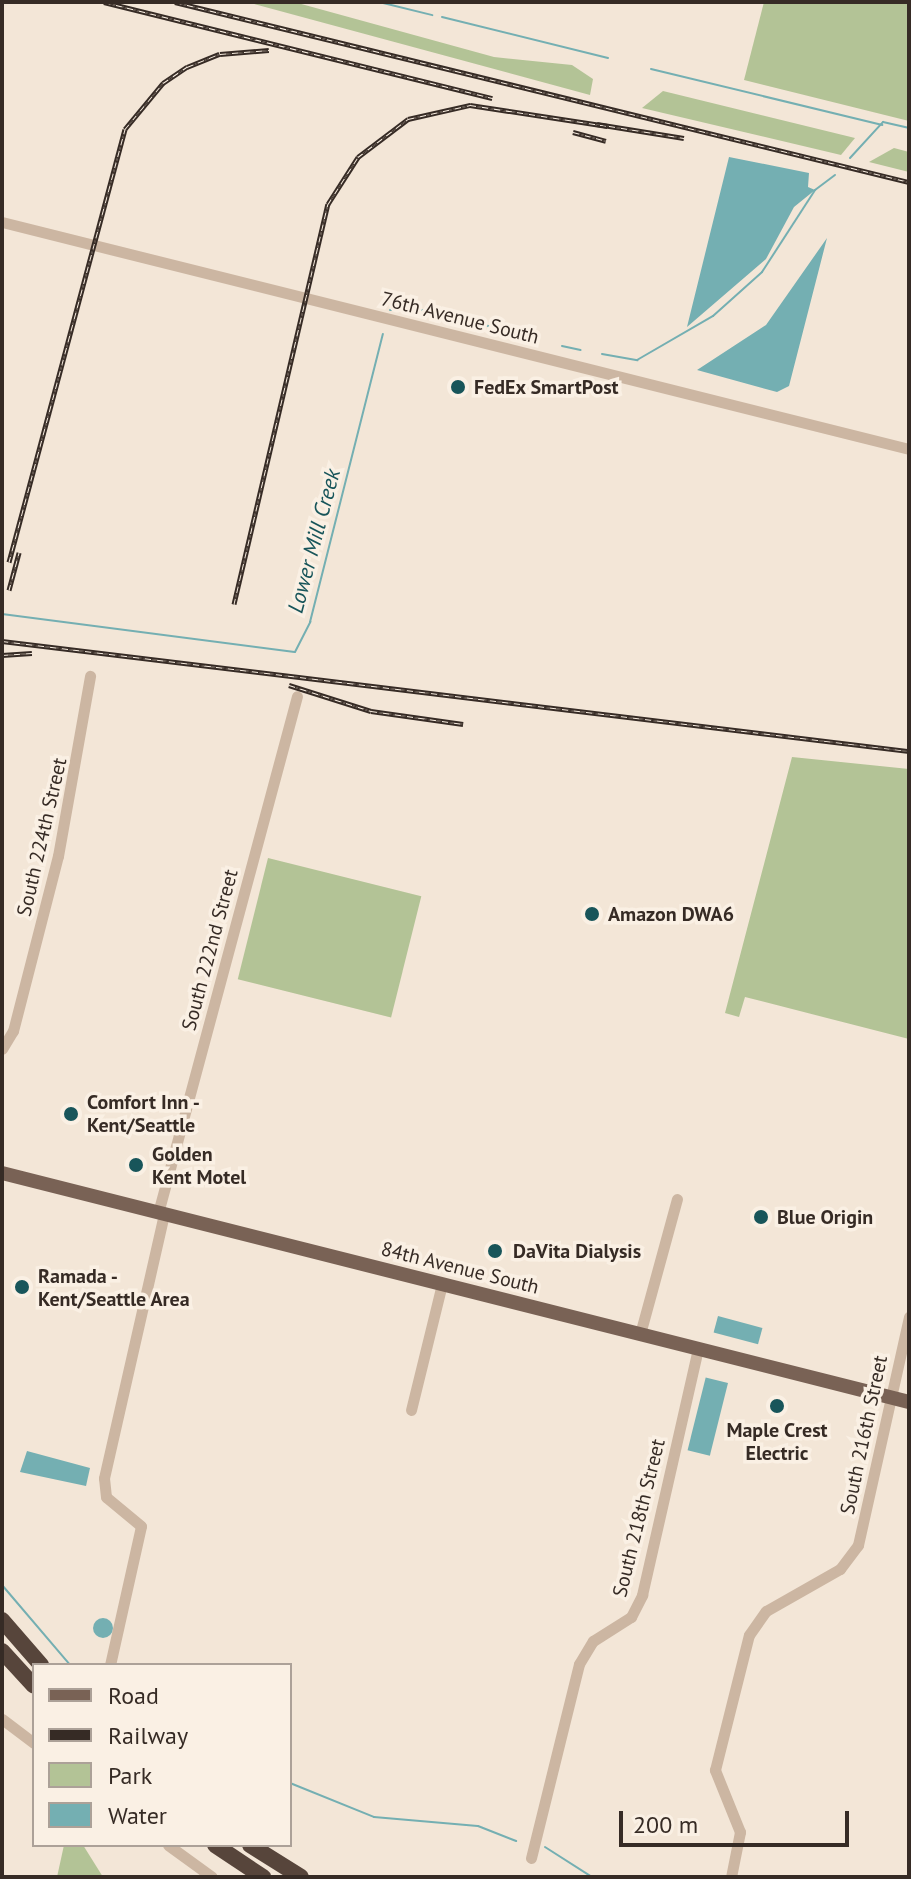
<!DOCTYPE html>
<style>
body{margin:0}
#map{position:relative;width:911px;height:1879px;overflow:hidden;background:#f3e6d7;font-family:"PT Sans",sans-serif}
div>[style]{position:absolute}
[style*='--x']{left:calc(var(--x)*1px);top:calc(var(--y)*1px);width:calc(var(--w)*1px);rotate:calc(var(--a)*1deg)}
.green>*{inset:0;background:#b3c396;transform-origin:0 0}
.water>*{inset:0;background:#74afb2;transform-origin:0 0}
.round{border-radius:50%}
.stream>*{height:2px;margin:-1px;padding:0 1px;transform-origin:1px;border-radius:1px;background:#74afb2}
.minor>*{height:11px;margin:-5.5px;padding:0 5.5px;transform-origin:5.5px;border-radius:5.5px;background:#ccb6a2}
.major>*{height:14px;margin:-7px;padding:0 7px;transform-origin:7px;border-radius:7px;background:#796255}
.highway>*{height:16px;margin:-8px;padding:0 8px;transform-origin:8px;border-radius:8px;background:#57453b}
.rail>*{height:5px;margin-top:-2.5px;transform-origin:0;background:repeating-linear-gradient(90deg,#faf0e4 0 6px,#362b25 0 12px);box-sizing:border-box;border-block:2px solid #362b25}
.dots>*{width:22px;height:22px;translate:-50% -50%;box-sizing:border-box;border:4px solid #faf0e4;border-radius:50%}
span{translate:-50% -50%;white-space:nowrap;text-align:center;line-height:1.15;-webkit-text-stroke:7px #faf0e4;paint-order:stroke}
.street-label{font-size:20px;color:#362b25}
.poi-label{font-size:20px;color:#362b25;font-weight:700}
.left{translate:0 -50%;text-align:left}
.water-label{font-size:22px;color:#18555a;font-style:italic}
.frame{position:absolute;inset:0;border:4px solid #362b25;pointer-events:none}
.legend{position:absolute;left:32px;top:1663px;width:260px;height:184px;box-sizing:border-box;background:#faf0e4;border:2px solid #aca198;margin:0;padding:10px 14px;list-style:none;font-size:24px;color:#362b25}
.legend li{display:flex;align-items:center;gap:16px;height:40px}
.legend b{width:40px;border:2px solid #aca198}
.scale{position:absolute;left:619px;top:1811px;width:230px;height:36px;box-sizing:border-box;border:4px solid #362b25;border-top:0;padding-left:10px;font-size:24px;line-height:28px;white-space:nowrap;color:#362b25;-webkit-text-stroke:6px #faf0e4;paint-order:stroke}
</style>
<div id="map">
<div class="green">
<div style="clip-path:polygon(247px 2px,294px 2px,494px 57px,572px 65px,593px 79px,590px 95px)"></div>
<div style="clip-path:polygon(764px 2px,909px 2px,909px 121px,744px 80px)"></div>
<div style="clip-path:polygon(663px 91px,855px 138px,841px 155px,642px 108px)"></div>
<div style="clip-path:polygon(894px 148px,909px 152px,909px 172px,869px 162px)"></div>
<div style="clip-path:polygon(792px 757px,909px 769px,909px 1039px,745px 997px,739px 1017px,725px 1013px)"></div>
<div style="left:268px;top:858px;width:158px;height:125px;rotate:14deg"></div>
<div style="clip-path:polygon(64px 1845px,83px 1845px,103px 1877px,57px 1877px)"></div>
</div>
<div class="water">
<div style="clip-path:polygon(729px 157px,809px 173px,808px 187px,815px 190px,794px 207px,766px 259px,687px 327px)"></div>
<div style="clip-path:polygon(827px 238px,789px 386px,777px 392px,697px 370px,766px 325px)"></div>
<div style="left:718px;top:1316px;width:46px;height:17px;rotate:15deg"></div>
<div style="left:728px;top:1383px;width:75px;height:23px;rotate:104deg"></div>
<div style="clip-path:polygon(27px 1451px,90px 1468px,86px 1486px,20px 1472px)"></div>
<div class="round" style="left:93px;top:1618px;width:20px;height:20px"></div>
</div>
<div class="stream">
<div style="--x:379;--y:2;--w:55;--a:13.8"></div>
<div style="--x:442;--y:17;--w:171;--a:13.9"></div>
<div style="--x:651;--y:69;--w:238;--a:13.6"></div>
<div style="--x:850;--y:158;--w:49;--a:-47.5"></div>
<div style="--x:883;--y:122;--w:27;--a:13"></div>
<div style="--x:390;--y:310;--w:32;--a:0"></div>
<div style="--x:434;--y:312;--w:56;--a:14.5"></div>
<div style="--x:509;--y:330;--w:29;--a:20"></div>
<div style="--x:562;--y:346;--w:19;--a:12"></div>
<div style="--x:602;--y:354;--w:36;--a:10"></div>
<div style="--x:637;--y:360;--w:88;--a:-30.1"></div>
<div style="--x:713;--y:316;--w:66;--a:-41.9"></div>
<div style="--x:762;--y:272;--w:98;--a:-57.1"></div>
<div style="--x:815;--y:190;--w:25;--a:-37"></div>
<div style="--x:2;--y:614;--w:295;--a:7.4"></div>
<div style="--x:295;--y:652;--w:34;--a:-63"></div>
<div style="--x:310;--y:622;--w:297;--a:-75.8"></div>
<div style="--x:2;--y:1585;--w:105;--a:49.6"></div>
<div style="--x:290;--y:1783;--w:91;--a:22"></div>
<div style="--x:374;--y:1817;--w:104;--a:4.9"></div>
<div style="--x:478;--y:1826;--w:41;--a:21.5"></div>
<div style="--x:545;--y:1847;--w:56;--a:32.6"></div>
</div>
<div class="minor">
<div style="--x:2;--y:222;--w:935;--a:14.05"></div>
<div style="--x:2;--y:1049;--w:21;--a:-59"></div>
<div style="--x:13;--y:1031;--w:181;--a:-75.6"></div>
<div style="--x:58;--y:856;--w:183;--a:-79.9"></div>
<div style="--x:158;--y:1213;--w:535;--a:-74.95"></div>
<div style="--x:640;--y:1334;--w:140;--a:-74.7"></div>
<div style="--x:411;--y:1410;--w:130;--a:-76.2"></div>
<div style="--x:110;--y:1665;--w:142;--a:-77.4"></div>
<div style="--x:141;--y:1526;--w:45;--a:-140.4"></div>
<div style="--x:106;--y:1497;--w:19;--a:-96"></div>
<div style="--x:104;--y:1478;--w:271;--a:-77.2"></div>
<div style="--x:2;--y:1719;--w:40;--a:37"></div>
<div style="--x:168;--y:1845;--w:54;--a:36"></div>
<div style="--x:531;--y:1858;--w:200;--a:-76.1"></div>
<div style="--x:579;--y:1664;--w:27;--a:-59"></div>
<div style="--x:593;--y:1641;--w:45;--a:-32.3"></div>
<div style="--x:631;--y:1617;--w:25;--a:-63"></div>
<div style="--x:642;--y:1595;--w:252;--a:-77.2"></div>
<div style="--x:731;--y:1877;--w:46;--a:-78.7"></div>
<div style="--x:740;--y:1832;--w:67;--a:-112"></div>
<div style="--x:715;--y:1770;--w:139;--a:-75.9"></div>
<div style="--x:749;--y:1635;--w:29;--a:-55"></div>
<div style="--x:766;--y:1611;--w:85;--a:-29.6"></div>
<div style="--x:840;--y:1569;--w:30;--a:-53"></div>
<div style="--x:858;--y:1545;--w:234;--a:-77.4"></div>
</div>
<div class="major">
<div style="--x:2;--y:1173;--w:935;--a:14.17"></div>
</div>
<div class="highway">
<div style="--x:2;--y:1620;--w:60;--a:49.1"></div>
<div style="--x:2;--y:1651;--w:47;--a:47.6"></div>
<div style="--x:215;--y:1845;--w:58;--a:33.7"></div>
<div style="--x:250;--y:1845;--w:60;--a:32.1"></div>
</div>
<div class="rail">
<div style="--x:104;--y:2;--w:400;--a:13.9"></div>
<div style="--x:175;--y:2;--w:756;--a:13.78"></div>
<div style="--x:597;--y:124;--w:88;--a:9.1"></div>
<div style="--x:573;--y:132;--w:34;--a:15"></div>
<div style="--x:9;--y:562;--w:448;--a:-75"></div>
<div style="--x:125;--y:129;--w:60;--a:-50.4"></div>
<div style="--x:163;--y:83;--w:29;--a:-34"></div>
<div style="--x:187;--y:67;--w:35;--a:-22"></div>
<div style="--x:220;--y:54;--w:49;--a:-4.7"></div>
<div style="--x:9;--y:590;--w:39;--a:-75"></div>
<div style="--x:234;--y:604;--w:411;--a:-76.8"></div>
<div style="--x:328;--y:204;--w:56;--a:-57.4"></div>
<div style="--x:358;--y:157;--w:63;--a:-37.2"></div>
<div style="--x:408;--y:119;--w:64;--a:-12.7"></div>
<div style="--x:470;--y:105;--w:139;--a:8.7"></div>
<div style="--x:2;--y:641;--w:914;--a:6.92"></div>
<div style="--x:2;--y:655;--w:30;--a:-4"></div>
<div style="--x:289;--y:685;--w:86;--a:17.6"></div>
<div style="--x:371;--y:711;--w:93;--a:8"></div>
</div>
<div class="dots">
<div style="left:458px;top:387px;background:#18555a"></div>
<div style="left:592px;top:914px;background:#18555a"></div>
<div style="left:71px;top:1114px;background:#18555a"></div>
<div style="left:136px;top:1165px;background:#18555a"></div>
<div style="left:761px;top:1217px;background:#18555a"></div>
<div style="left:495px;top:1251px;background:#18555a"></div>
<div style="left:22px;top:1287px;background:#18555a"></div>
<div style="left:777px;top:1406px;background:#18555a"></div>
</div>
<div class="street-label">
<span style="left:460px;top:318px;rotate:14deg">76th Avenue South</span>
<span style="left:42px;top:837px;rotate:-77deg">South 224th Street</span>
<span style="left:210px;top:950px;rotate:-75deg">South 222nd Street</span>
<span style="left:460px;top:1268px;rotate:14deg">84th Avenue South</span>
<span style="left:864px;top:1435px;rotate:-78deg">South 216th Street</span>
<span style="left:639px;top:1518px;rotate:-76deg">South 218th Street</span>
</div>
<div class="poi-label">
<span class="left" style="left:474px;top:387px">FedEx SmartPost</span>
<span class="left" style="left:608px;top:914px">Amazon DWA6</span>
<span class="left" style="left:87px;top:1114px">Comfort Inn -<br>Kent/Seattle</span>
<span class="left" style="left:152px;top:1166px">Golden<br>Kent Motel</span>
<span class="left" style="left:777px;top:1217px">Blue Origin</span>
<span class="left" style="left:513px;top:1251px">DaVita Dialysis</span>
<span class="left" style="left:38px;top:1288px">Ramada -<br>Kent/Seattle Area</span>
<span style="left:777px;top:1442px">Maple Crest<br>Electric</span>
</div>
<div class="water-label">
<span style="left:314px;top:541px;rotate:-75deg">Lower Mill Creek</span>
</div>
<div class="frame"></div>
<ul class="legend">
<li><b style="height:10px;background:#796255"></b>Road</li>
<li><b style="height:10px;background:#362b25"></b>Railway</li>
<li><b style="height:22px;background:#b3c396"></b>Park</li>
<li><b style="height:22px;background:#74afb2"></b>Water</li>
</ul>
<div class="scale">200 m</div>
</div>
